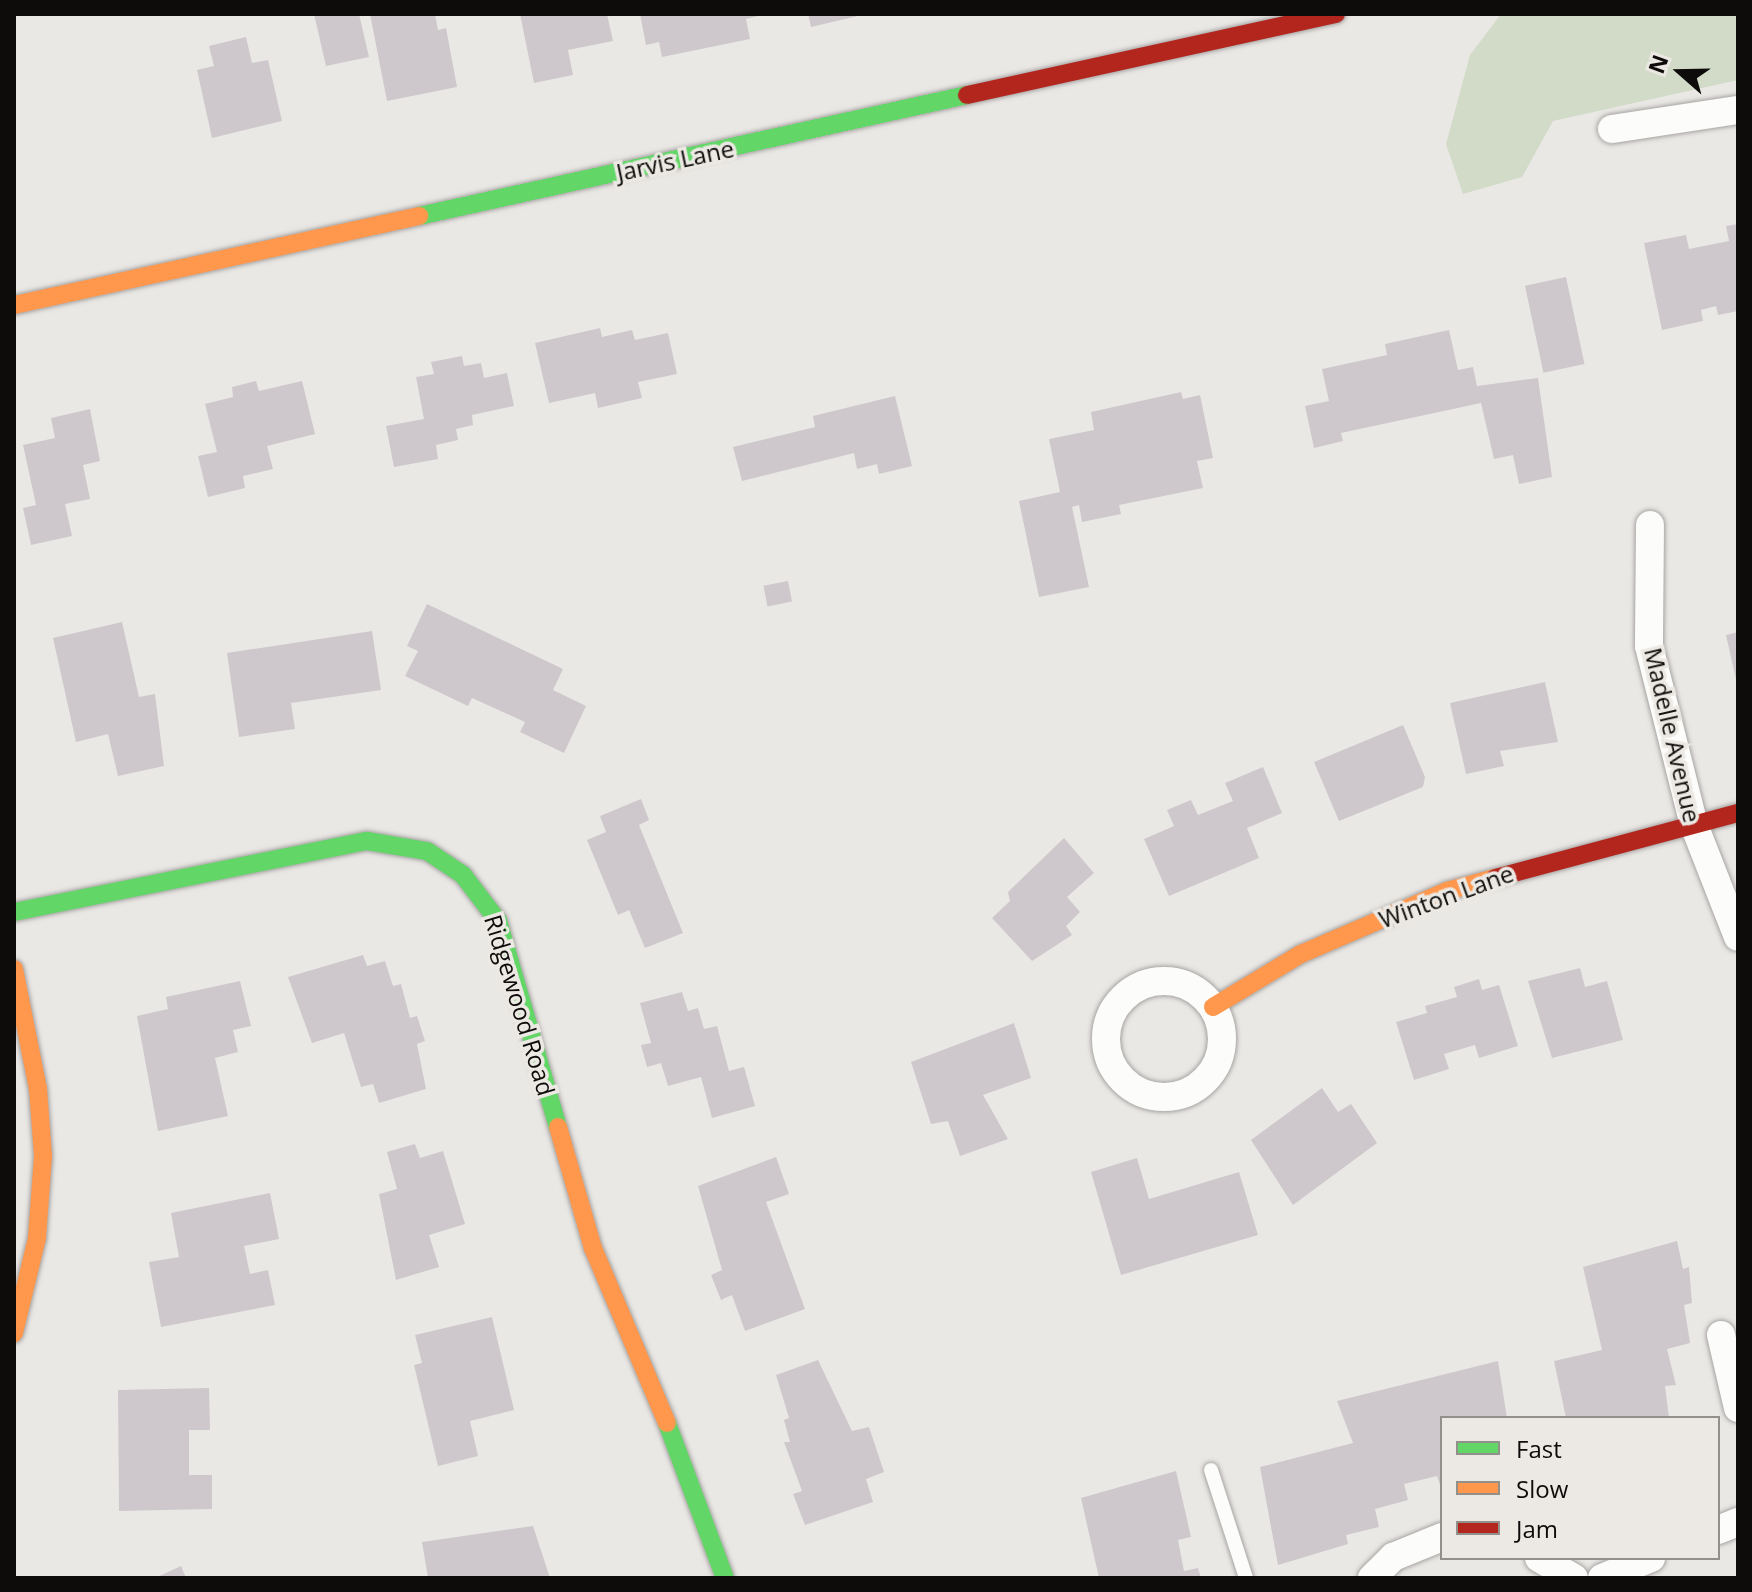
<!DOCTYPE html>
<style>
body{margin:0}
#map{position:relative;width:1752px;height:1592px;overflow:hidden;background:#eae8e5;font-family:"Open Sans",sans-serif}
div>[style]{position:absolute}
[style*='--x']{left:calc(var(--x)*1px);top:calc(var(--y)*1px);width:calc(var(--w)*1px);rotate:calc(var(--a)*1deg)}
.green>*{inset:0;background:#d1dbc8}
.building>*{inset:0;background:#cec8cd;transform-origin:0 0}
.roads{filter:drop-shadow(0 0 2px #a7a5a4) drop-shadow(0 0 2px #a7a5a4)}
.lane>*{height:14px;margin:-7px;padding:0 7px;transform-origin:7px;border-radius:7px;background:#fcfcfb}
.street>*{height:28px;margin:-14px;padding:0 14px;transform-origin:14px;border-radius:14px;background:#fcfcfb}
.street>.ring{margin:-14px;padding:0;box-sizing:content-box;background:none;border:28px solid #fcfcfb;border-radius:50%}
.fast>*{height:18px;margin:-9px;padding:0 9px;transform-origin:9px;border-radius:9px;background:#63d668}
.slow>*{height:18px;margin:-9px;padding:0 9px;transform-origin:9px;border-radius:9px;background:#ff974d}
.jam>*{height:18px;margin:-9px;padding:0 9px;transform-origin:9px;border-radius:9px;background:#b3261e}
span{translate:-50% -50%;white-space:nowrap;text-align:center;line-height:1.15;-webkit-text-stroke:7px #ece8e3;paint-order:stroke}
.street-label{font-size:24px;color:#0d0c0a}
.frame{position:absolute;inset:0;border:16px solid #0d0c0a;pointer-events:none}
.legend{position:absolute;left:1440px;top:1416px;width:280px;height:144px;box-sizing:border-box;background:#ece8e3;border:2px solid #93908c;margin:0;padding:10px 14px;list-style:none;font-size:24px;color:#0d0c0a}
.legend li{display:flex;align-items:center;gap:16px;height:40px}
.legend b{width:40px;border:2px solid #93908c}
.north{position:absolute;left:1640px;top:32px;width:80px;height:80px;-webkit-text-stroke:6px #ece8e3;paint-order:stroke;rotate:290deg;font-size:22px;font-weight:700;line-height:32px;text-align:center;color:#0d0c0a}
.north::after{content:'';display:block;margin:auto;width:28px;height:36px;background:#0d0c0a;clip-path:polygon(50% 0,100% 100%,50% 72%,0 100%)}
</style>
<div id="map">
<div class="green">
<div style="clip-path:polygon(1501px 14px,1738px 14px,1738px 80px,1553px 121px,1522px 177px,1463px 194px,1446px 144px,1470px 55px)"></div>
</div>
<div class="building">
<div style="clip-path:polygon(314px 14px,359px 14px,369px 57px,326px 66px)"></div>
<div style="clip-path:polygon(370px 14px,435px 14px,438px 30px,446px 28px,457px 87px,387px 101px)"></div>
<div style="clip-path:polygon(520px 14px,607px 14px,613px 41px,568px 50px,573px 75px,534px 83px)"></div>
<div style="clip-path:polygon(640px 14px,762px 14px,762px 15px,746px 19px,750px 39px,662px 57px,659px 42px,646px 45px)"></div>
<div style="clip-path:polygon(808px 14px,862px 14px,862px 15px,811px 27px)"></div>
<div style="clip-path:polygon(246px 37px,252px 63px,268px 60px,282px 121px,212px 138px,197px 70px,214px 66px,209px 46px)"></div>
<div style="clip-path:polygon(1738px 224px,1738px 311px,1718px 315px,1716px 306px,1701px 310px,1703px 321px,1662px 330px,1644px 243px,1686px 235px,1689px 249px,1729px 241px,1726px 226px)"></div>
<div style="left:1566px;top:277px;width:89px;height:42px;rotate:78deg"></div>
<div style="clip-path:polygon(600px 328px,602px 337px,632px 330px,635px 340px,668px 333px,677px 374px,638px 382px,642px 398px,598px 408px,595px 393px,549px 403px,535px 343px)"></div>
<div style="clip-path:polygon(1449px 330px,1458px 370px,1473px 367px,1477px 386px,1538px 378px,1552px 477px,1519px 484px,1513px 455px,1494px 459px,1481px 403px,1341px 433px,1343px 441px,1314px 448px,1305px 406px,1329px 401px,1322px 369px,1387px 355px,1385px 344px)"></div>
<div style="clip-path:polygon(462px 356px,464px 366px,481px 363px,484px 378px,507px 373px,514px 406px,472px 415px,473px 425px,456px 429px,458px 440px,436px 445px,438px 459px,394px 467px,386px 426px,424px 419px,416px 377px,434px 374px,431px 362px)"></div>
<div style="clip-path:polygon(256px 381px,259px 391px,302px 381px,315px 434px,267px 446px,273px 469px,243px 476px,245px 488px,208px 497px,198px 456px,217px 452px,205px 404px,233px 397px,232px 387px)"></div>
<div style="clip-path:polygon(1181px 392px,1183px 399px,1200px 395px,1213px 458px,1197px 461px,1203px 488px,1119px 505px,1121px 514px,1082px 522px,1079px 505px,1072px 507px,1089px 587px,1039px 597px,1019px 501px,1060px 492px,1049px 439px,1094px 430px,1091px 412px)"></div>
<div style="clip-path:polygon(895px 396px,912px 466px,879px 474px,877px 464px,857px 469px,854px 453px,742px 481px,733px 447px,815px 427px,813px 416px)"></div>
<div style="clip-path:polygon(90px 409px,100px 461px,83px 465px,90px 499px,65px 504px,72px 536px,31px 545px,23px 508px,36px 505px,23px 445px,55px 438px,51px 418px)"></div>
<div style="left:788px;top:581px;width:21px;height:25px;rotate:79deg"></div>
<div style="clip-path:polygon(427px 604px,563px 669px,553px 690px,586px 706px,564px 753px,520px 732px,525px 722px,472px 698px,468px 706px,405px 676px,418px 651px,407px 646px)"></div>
<div style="clip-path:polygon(122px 622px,139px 697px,155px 694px,164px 766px,118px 776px,108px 734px,76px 742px,53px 638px)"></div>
<div style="clip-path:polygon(372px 631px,381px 690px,291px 703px,295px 729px,239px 737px,227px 653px)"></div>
<div style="clip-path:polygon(1738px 632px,1738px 684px,1737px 684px,1726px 635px)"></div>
<div style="clip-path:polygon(1545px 682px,1558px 742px,1500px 751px,1504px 766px,1466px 774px,1450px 703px)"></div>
<div style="clip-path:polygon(1403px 725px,1425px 777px,1423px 787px,1339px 821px,1314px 762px)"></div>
<div style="clip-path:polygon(1263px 767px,1282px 813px,1247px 828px,1259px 858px,1169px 896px,1144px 839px,1174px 826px,1167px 810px,1191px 800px,1198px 815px,1233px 801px,1225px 783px)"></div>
<div style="clip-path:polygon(641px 799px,649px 820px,639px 825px,683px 933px,645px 948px,629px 910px,618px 915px,587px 840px,606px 832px,600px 816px)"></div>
<div style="clip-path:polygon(1064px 838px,1094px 873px,1067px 897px,1080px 912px,1066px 926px,1072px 935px,1032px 961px,992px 918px,1010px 901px,1008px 892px)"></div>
<div style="clip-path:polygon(363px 955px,367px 966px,385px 961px,393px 986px,401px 984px,410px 1018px,417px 1016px,425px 1041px,417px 1044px,426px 1089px,379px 1103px,373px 1084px,361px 1087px,344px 1033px,312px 1043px,288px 977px)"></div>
<div style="clip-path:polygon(1580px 968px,1585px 987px,1607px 981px,1623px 1040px,1552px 1058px,1528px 981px)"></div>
<div style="clip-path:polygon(1479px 979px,1482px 990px,1499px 985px,1518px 1046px,1479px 1058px,1475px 1045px,1444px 1054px,1449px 1069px,1414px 1080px,1396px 1022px,1427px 1013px,1425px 1006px,1457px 997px,1454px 987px)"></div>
<div style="clip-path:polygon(240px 981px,251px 1026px,233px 1030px,238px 1052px,215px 1058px,228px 1116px,158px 1131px,137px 1016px,168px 1009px,166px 997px)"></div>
<div style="clip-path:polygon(682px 992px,688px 1011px,698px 1008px,704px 1029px,717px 1026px,729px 1071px,744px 1067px,755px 1106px,712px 1118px,701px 1077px,668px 1086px,661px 1063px,647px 1067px,641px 1045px,651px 1043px,640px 1003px)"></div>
<div style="clip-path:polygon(1014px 1023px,1031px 1078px,983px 1095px,1008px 1139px,960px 1156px,948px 1121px,931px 1124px,911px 1062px)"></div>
<div style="clip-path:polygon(1322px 1088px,1338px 1112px,1351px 1104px,1377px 1143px,1293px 1205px,1251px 1140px)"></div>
<div style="clip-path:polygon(415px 1144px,420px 1158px,443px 1151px,465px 1224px,429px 1235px,439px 1267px,396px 1280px,379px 1194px,397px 1189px,387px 1152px)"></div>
<div style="clip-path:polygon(776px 1157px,789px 1194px,766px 1202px,805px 1309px,745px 1331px,732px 1295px,721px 1300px,711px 1275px,722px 1270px,698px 1186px)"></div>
<div style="clip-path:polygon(1137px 1158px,1149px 1199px,1239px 1172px,1258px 1235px,1121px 1275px,1091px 1172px)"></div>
<div style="clip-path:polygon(270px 1193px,279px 1239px,244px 1246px,250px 1274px,268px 1270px,275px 1305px,161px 1327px,149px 1262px,179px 1257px,171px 1213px)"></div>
<div style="clip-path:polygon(1677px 1241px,1683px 1269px,1689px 1267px,1692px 1303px,1684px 1305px,1690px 1343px,1667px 1349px,1676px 1385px,1665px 1386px,1669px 1418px,1566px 1418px,1554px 1361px,1602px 1350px,1583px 1267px)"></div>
<div style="clip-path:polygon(492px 1317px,514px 1410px,470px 1421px,478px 1456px,438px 1466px,414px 1365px,422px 1363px,415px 1335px)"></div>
<div style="clip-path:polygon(818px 1360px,852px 1431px,869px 1427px,884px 1472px,866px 1479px,873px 1502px,805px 1525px,793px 1494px,802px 1491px,784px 1442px,790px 1442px,784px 1420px,789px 1418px,776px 1375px)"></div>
<div style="clip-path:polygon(1498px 1361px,1507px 1418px,1442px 1418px,1442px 1491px,1437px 1476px,1404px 1484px,1408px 1500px,1375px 1509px,1379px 1527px,1346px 1535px,1348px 1544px,1278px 1565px,1260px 1467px,1353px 1443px,1337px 1401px)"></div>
<div style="clip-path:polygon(209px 1388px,210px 1430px,189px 1430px,189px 1475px,212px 1475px,212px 1509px,119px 1511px,118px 1390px)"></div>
<div style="clip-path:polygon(1176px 1471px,1191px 1537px,1178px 1540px,1184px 1571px,1198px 1568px,1201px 1578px,1099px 1578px,1081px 1498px)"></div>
<div style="clip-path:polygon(533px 1526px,550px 1578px,428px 1578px,422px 1542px)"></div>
<div style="clip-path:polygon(181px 1566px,186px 1578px,155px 1578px)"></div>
</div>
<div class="roads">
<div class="lane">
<div style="--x:1211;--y:1470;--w:114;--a:72"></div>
</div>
<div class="street">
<div style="--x:1612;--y:129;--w:127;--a:-8.6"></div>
<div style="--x:1650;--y:525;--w:121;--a:90.5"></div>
<div style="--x:1649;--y:646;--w:185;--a:75.9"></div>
<div style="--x:1694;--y:825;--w:120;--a:68.6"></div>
<div class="ring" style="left:1106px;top:981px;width:88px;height:88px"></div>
<div style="--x:1721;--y:1335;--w:75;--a:76.9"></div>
<div style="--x:1718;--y:1530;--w:22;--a:-22"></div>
<div style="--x:1539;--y:1558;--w:40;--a:29.7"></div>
<div style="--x:1372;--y:1578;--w:30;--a:-45"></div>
<div style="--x:1393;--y:1557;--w:53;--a:-22.2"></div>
<div style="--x:1602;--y:1578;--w:53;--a:-22.2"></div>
</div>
<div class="fast">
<div style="--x:419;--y:216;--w:561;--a:-12.45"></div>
<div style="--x:14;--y:912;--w:360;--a:-11.4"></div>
<div style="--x:367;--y:841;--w:61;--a:9.5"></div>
<div style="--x:427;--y:851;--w:43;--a:33.7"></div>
<div style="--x:463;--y:875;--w:58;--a:52.7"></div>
<div style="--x:498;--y:921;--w:215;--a:73.8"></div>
<div style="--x:667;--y:1423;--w:165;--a:69.5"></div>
</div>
<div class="slow">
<div style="--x:14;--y:305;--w:415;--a:-12.4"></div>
<div style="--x:14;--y:969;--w:122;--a:78.7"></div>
<div style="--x:38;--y:1089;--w:67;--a:85.7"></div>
<div style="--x:43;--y:1156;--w:82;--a:94.2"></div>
<div style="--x:37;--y:1238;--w:98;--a:103.6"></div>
<div style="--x:1213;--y:1007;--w:103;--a:-31.1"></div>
<div style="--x:1301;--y:954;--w:159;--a:-23.3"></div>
<div style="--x:1447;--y:891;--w:50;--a:-15.2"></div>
<div style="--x:558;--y:1127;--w:126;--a:73.9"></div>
<div style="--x:593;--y:1248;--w:190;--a:67.1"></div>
</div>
<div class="jam">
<div style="--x:967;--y:95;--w:378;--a:-12.4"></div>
<div style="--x:1495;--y:878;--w:252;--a:-15"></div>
</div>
</div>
<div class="street-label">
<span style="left:675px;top:160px;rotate:-12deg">Jarvis Lane</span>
<span style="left:1673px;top:735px;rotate:77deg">Madelle Avenue</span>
<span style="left:1446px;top:896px;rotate:-20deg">Winton Lane</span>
<span style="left:520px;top:1005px;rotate:73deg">Ridgewood Road</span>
</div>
<div class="frame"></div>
<ul class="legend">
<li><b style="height:10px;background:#63d668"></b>Fast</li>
<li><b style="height:10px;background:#ff974d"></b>Slow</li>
<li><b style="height:10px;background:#b3261e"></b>Jam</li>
</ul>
<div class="north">N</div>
</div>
